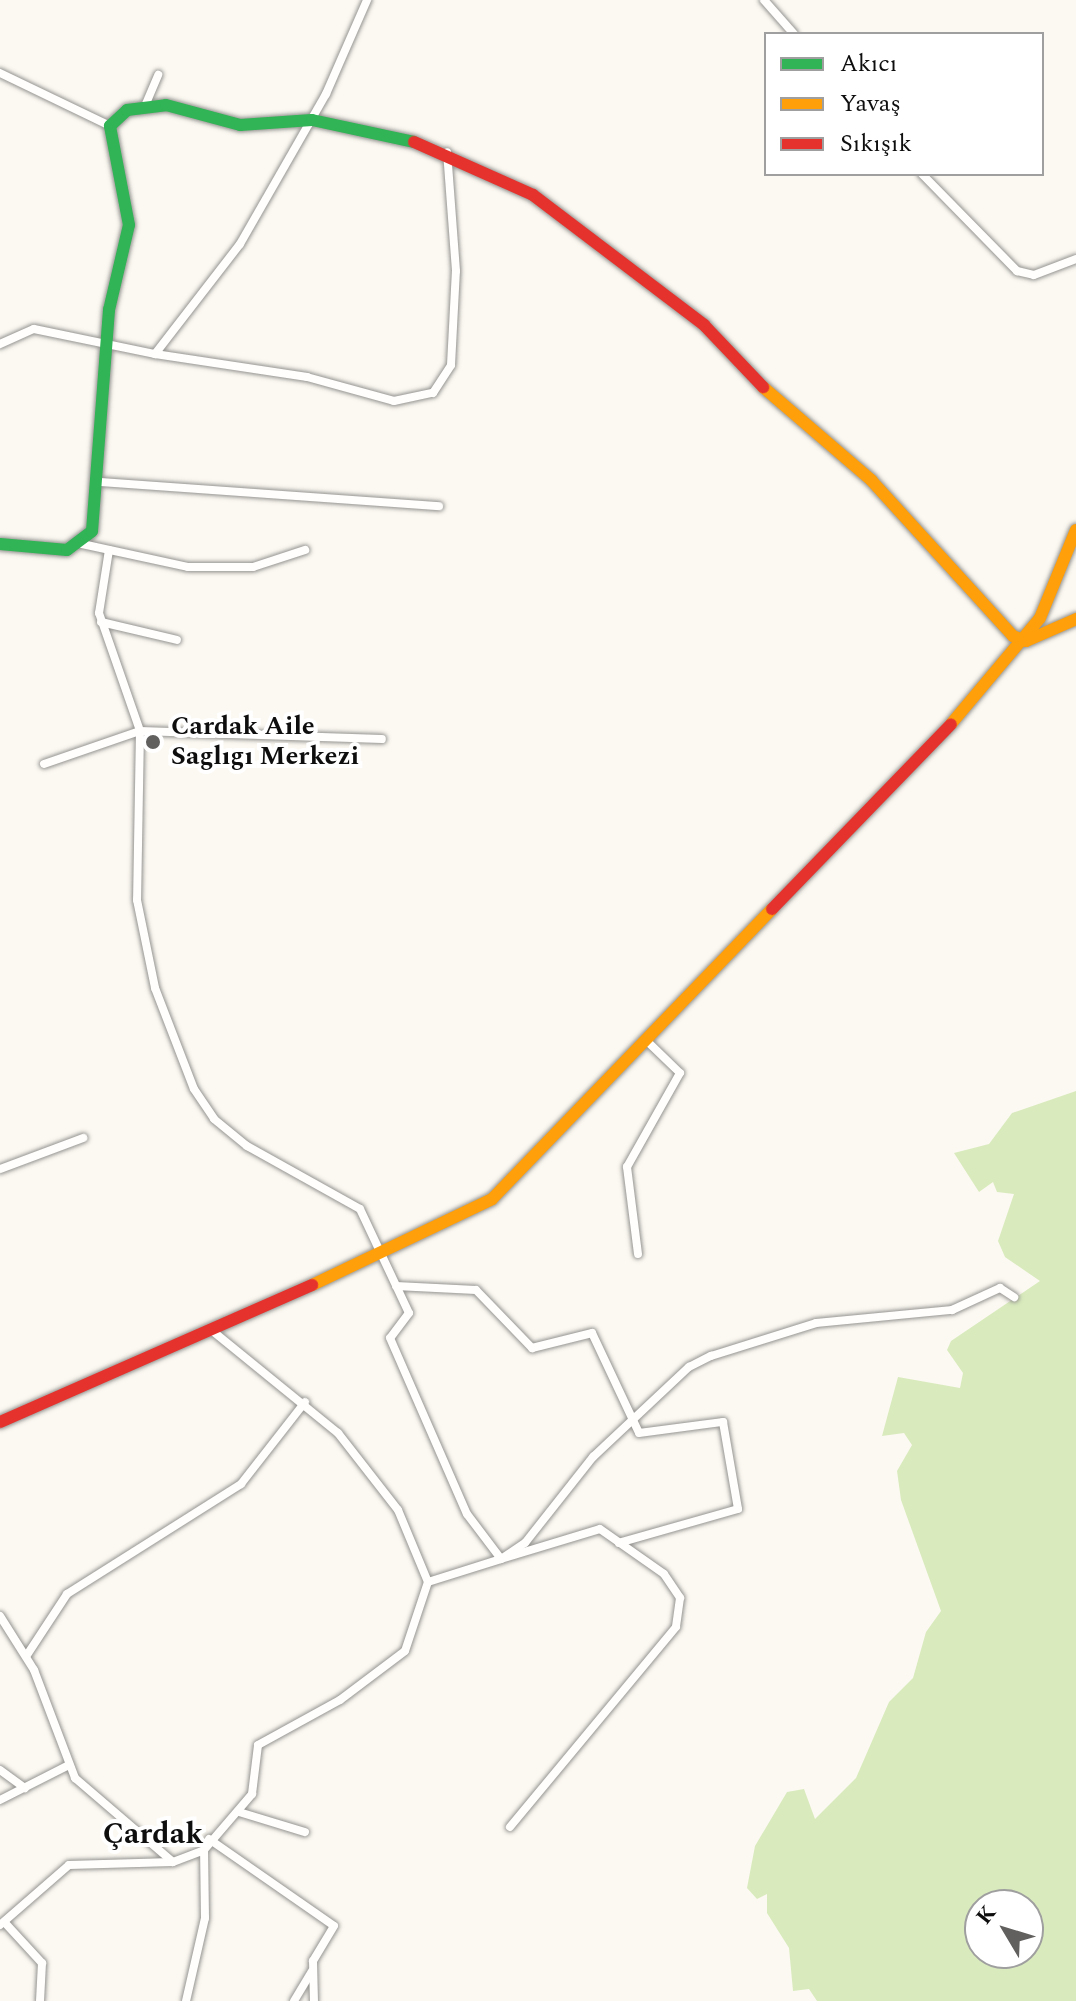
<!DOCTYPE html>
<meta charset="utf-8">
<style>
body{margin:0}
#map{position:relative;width:1076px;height:2001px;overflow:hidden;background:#fcf9f2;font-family:Spectral,serif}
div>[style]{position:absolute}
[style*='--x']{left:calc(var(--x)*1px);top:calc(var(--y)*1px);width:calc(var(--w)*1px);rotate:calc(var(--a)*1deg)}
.forest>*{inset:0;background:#d9ebbd}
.roads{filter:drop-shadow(0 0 2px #959491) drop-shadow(0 0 2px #959491)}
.street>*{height:8px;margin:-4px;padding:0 4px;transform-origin:4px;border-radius:4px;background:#fffefd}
.fast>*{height:12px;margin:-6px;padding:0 6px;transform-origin:6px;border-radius:6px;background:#30b455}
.slow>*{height:12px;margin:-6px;padding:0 6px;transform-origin:6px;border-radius:6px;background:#ff9f0a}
.jam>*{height:12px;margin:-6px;padding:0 6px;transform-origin:6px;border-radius:6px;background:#e5322d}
.dots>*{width:22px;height:22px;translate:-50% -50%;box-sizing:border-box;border:4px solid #fff;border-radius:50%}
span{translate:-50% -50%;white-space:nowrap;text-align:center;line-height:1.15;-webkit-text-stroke:8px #fff;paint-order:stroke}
.poi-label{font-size:26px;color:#0e0e0e;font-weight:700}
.left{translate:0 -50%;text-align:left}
.quarter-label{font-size:30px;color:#0e0e0e;font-weight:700}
.legend{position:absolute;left:764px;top:32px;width:280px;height:144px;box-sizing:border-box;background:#fff;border:2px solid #9f9f9f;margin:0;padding:10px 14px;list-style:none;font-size:24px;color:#0e0e0e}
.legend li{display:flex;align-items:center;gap:16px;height:40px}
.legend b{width:40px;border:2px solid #9f9f9f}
.north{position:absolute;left:964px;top:1889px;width:80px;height:80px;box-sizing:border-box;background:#fff;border:2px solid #9f9f9f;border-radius:50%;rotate:308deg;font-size:22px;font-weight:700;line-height:32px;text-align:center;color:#0e0e0e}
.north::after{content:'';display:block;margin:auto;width:28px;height:36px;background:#61605e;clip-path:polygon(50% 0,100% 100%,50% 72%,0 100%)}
</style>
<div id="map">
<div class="forest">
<div style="clip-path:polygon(evenodd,1076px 1091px,1076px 2001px,817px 2001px,809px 1989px,793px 1991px,789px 1948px,767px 1913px,767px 1894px,757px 1899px,747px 1888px,755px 1846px,787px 1792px,804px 1789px,815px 1819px,856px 1778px,889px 1702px,913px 1678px,926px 1632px,941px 1611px,901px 1500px,897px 1471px,912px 1445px,904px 1433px,882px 1436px,898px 1377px,960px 1388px,963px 1373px,947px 1350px,951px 1341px,1040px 1281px,1005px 1257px,998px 1241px,1014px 1194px,997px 1192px,993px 1182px,979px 1192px,954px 1153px,989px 1144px,1012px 1113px,1076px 1091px,980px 1905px,1028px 1905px,1028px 1953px,980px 1953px,980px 1905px)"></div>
</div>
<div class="roads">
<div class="street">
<div style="--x:764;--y:0;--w:45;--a:48.6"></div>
<div style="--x:0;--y:73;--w:122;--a:25.7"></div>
<div style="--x:145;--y:106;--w:34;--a:-67"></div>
<div style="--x:922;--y:174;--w:136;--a:45.6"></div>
<div style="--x:1017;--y:271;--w:17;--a:13"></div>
<div style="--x:1034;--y:275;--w:45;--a:-20.9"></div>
<div style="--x:0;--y:344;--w:37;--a:-24"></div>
<div style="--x:34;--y:329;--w:124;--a:11.7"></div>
<div style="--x:155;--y:354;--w:139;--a:-52.3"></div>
<div style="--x:240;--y:244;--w:173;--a:-60.2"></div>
<div style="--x:326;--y:94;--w:103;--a:-66.4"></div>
<div style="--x:155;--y:354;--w:154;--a:8.6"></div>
<div style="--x:307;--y:377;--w:90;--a:15.4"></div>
<div style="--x:394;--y:401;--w:40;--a:-12"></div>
<div style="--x:433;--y:393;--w:33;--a:-57"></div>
<div style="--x:451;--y:365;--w:94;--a:-87"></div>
<div style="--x:456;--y:271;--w:119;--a:-94.3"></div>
<div style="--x:101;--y:482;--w:339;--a:4.1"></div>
<div style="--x:82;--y:544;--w:108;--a:12.2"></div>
<div style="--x:188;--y:567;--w:65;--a:0"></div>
<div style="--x:253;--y:567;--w:55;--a:-18.1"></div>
<div style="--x:109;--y:550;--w:64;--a:99"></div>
<div style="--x:99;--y:613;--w:125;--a:70.8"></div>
<div style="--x:140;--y:731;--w:169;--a:91"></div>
<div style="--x:137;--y:900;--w:90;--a:78.4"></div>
<div style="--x:155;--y:988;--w:108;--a:68.9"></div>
<div style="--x:194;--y:1089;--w:36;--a:56"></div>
<div style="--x:214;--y:1119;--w:43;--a:39.3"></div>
<div style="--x:247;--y:1146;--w:129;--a:29.1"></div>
<div style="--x:360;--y:1209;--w:115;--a:64.8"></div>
<div style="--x:409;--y:1313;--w:31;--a:127"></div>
<div style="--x:390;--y:1338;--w:192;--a:66.4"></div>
<div style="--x:467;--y:1514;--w:56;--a:52.9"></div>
<div style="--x:501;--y:1559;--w:103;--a:-16.9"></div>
<div style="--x:600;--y:1529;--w:78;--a:35.1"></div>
<div style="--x:664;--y:1574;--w:29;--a:56"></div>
<div style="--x:680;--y:1598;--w:29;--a:98"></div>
<div style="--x:676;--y:1627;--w:260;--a:129.7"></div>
<div style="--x:101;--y:622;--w:78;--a:13.3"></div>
<div style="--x:44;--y:764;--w:102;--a:-19"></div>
<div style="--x:140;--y:731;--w:242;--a:1.9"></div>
<div style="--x:0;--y:1169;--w:89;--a:-20.5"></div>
<div style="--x:638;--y:1254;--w:88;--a:-97.2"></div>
<div style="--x:627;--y:1167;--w:108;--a:-60.6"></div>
<div style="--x:680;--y:1073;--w:47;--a:-135.9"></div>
<div style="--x:396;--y:1286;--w:80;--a:2.9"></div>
<div style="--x:476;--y:1290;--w:81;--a:46"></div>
<div style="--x:532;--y:1348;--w:62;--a:-14"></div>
<div style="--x:592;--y:1333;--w:110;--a:64.8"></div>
<div style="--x:639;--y:1433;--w:85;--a:-7.5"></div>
<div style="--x:723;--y:1422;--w:88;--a:80.2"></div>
<div style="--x:738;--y:1509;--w:124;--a:164.1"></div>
<div style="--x:428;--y:1582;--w:77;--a:-17.5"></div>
<div style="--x:501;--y:1559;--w:29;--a:-34"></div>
<div style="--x:525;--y:1543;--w:110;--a:-51.7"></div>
<div style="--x:593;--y:1457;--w:132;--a:-43.2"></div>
<div style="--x:689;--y:1367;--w:25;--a:-27"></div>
<div style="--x:711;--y:1356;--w:110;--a:-17.4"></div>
<div style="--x:816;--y:1323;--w:137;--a:-5.5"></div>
<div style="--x:952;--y:1310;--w:53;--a:-24.6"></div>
<div style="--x:1000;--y:1288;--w:17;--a:33"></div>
<div style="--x:0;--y:1616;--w:64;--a:57.8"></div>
<div style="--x:34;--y:1670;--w:116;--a:69.2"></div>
<div style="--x:75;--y:1778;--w:129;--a:40.6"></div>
<div style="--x:27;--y:1655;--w:73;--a:-56.7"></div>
<div style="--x:67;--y:1594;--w:206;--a:-32.3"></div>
<div style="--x:241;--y:1484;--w:104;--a:-52"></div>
<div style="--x:0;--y:1770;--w:31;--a:36"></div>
<div style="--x:0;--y:1800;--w:77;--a:-26.9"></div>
<div style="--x:239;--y:1812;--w:69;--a:16.9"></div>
<div style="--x:209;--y:1839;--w:152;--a:34.8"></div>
<div style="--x:334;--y:1926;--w:41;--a:121"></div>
<div style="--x:313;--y:1961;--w:40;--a:88.6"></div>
<div style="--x:0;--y:1925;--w:91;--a:-41"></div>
<div style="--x:69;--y:1865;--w:104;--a:-1.7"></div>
<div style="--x:173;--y:1862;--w:33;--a:-21"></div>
<div style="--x:7;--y:1925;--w:52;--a:47.4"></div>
<div style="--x:42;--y:1963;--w:38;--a:93"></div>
<div style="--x:186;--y:2001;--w:85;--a:-77.1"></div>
<div style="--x:205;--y:1918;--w:68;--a:-90.8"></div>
<div style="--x:204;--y:1850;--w:74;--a:-49.4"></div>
<div style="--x:252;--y:1794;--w:49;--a:-83"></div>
<div style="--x:258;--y:1745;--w:94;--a:-28.8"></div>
<div style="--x:340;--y:1700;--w:81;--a:-37"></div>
<div style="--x:405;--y:1651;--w:73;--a:-71.6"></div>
<div style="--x:428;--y:1582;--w:78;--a:-112.6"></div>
<div style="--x:398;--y:1510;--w:98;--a:-127.9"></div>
<div style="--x:338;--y:1433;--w:165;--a:-140.9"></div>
<div style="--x:294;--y:2001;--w:35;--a:-59"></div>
</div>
<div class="fast">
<div style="--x:0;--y:544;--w:67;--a:5.1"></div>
<div style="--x:67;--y:550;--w:31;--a:-37"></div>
<div style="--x:92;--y:531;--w:222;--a:-85.6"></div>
<div style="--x:109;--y:310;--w:87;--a:-76.8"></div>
<div style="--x:129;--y:225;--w:101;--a:-100.9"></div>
<div style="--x:110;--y:126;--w:23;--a:-43"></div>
<div style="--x:127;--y:110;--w:39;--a:-7"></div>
<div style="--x:166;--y:105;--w:77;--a:15.1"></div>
<div style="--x:240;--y:125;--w:72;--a:-4"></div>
<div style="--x:312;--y:120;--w:104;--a:12.2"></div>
</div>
<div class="slow">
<div style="--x:763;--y:387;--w:143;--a:40.7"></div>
<div style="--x:871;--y:480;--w:211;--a:47.7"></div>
<div style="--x:1013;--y:636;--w:14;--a:21"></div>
<div style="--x:1026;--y:641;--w:55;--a:-23.7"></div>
<div style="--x:951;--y:724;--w:138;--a:-50"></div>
<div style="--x:1040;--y:618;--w:95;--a:-67.8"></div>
<div style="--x:312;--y:1285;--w:199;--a:-25.5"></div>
<div style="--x:492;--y:1199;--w:403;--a:-46"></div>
</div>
<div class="jam">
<div style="--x:414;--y:142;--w:130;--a:24"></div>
<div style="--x:533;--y:195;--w:215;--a:37.2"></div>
<div style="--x:704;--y:325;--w:86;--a:46.4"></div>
<div style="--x:772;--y:909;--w:257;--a:-45.9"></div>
<div style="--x:0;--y:1422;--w:341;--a:-23.7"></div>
</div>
</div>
<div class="dots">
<div style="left:153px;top:742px;background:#61605e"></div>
</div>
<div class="poi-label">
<span class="left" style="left:171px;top:742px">Cardak Aile<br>Saglıgı Merkezi</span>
</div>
<div class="quarter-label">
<span style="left:153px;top:1834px">Çardak</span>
</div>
<ul class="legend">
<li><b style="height:10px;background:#30b455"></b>Akıcı</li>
<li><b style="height:10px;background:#ff9f0a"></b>Yavaş</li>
<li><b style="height:10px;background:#e5322d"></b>Sıkışık</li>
</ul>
<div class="north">K</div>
</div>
